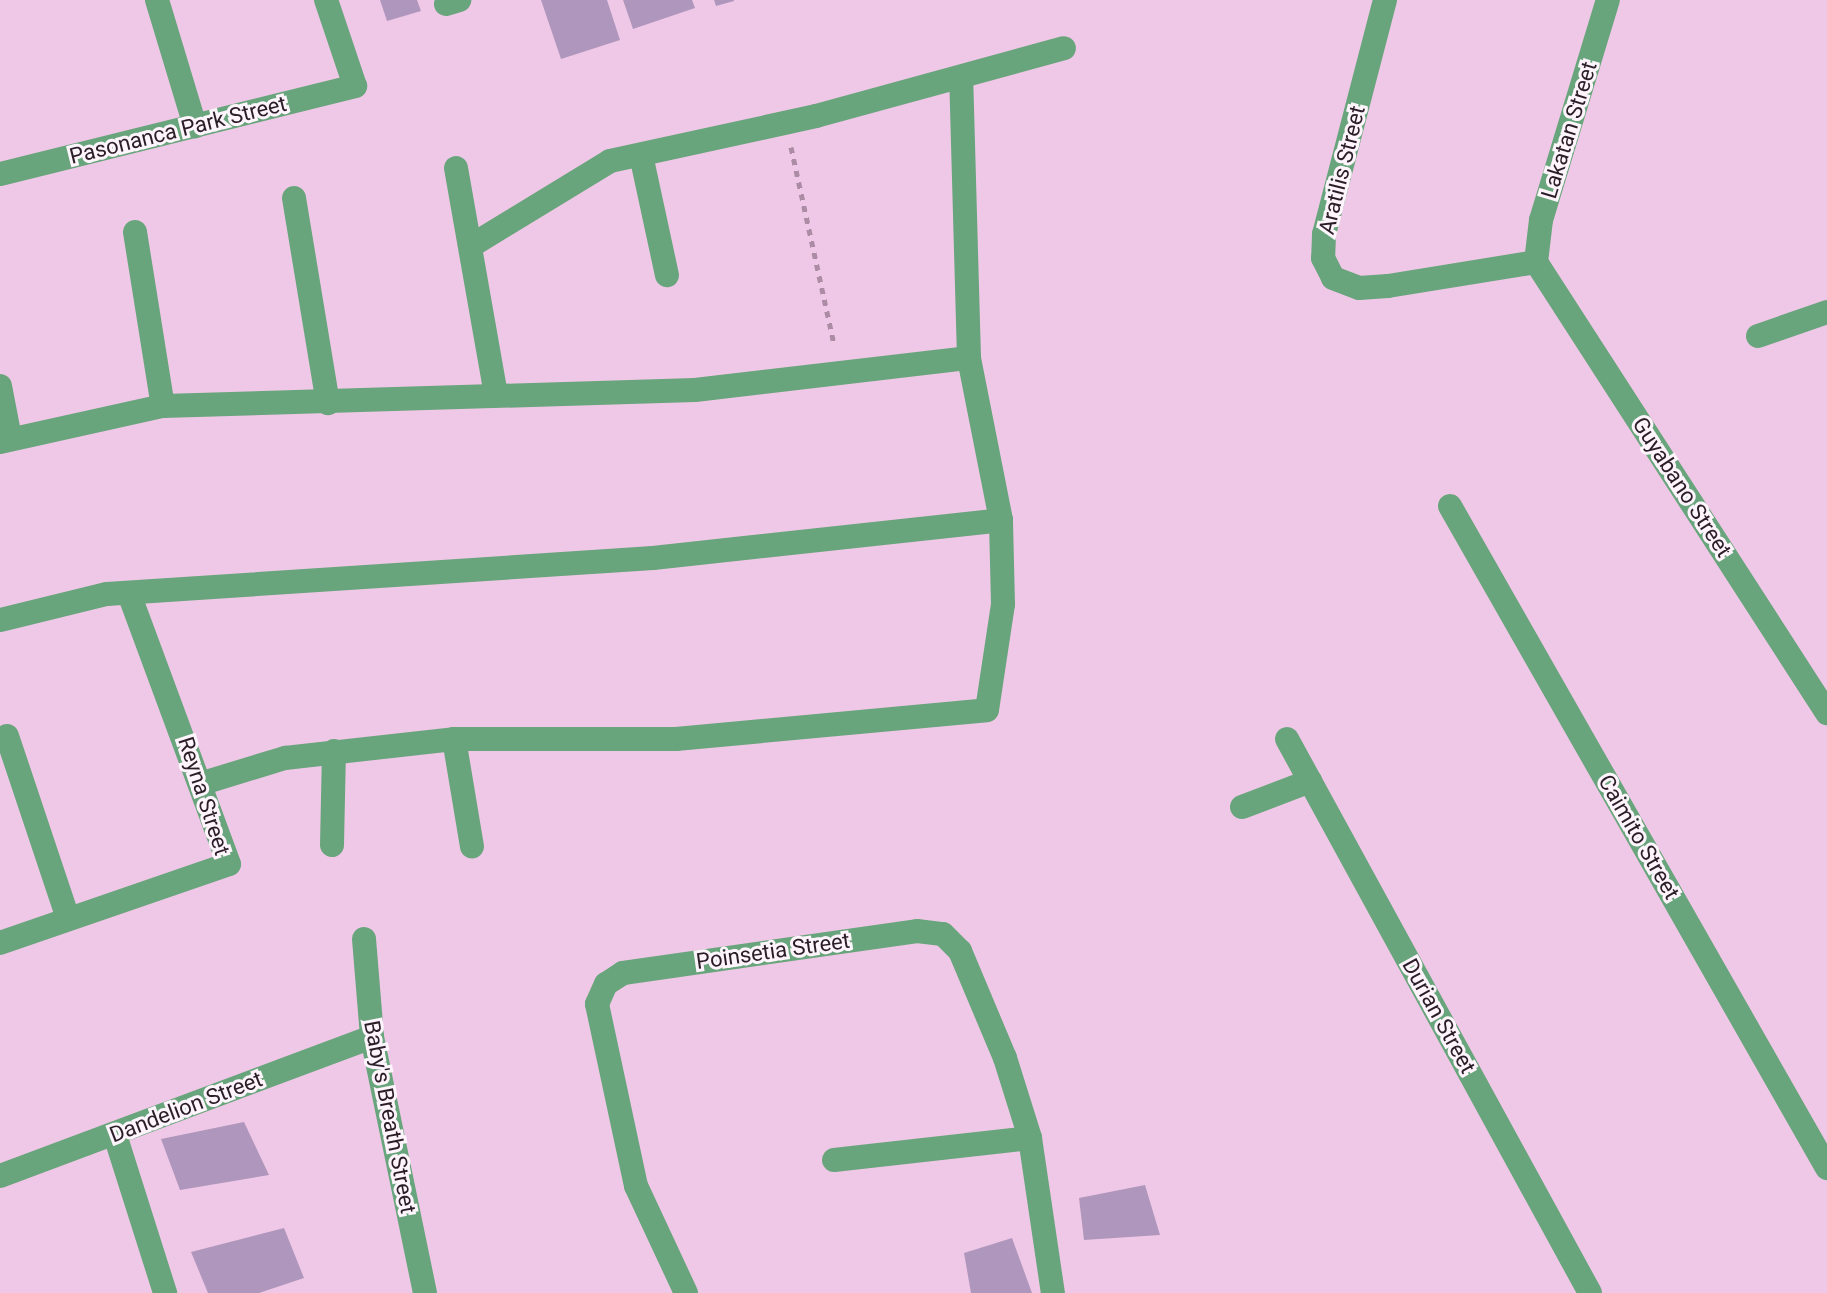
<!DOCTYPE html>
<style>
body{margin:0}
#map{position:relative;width:1827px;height:1293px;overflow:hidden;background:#f0c8e7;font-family:Roboto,sans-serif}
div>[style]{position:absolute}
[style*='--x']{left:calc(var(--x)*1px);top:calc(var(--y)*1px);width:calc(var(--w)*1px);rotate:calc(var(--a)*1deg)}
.building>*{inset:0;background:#af96bc}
.path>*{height:5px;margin-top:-2.5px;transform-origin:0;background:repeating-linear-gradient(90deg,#ab8ca4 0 6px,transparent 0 12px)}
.minor>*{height:24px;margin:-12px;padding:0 12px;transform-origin:12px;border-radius:12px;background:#69a57c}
span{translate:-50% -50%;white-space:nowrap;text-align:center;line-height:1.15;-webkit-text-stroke:6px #fdf5fb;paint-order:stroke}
.street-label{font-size:22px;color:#2b1d28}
</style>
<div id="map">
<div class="building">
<div style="clip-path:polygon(380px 0,417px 0,421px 11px,387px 21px)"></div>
<div style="clip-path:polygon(541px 0,607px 0,620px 40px,561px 59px)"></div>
<div style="clip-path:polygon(623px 0,692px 0,695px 8px,633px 29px)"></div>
<div style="clip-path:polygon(714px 0,734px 0,734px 1px,716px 6px)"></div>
<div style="clip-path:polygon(244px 1122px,269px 1175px,180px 1190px,161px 1139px)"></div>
<div style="clip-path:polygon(1145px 1185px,1160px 1235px,1084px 1240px,1079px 1198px)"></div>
<div style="clip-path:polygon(284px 1228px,304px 1278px,259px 1293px,208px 1293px,191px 1252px)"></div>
<div style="clip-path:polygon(1012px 1238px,1032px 1293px,971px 1293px,964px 1253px)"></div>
</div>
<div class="path">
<div style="--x:791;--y:147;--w:203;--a:77.7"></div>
</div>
<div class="minor">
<div style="--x:157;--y:0;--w:132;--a:73.2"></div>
<div style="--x:1385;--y:0;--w:242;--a:104.6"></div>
<div style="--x:1324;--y:234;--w:24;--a:92"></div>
<div style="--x:1323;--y:258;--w:22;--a:63"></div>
<div style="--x:1333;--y:278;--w:28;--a:21"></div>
<div style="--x:1359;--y:288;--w:29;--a:-4"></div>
<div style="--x:1388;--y:286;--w:150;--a:-9.2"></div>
<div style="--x:446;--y:4;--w:14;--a:-17"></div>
<div style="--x:641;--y:155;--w:123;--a:77.8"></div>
<div style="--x:456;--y:168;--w:231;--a:80"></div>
<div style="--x:0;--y:174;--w:366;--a:-13.9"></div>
<div style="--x:355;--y:86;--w:91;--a:-108.6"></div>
<div style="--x:294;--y:198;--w:208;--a:80.6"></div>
<div style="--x:135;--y:232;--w:176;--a:80.9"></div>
<div style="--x:474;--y:244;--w:159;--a:-31.4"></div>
<div style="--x:610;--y:161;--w:211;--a:-12.3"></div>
<div style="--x:816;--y:116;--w:257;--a:-15.3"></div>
<div style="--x:1536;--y:262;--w:537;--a:57.17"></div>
<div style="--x:1536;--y:262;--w:42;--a:-83.2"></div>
<div style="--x:1541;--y:220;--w:230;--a:-73.1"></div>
<div style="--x:1758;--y:336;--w:73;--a:-19.2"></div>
<div style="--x:0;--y:386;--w:53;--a:79.1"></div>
<div style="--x:0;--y:442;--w:167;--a:-12.5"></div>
<div style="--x:163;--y:406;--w:532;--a:-1.72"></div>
<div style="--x:695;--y:390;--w:276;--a:-6.7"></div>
<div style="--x:1450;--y:506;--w:762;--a:60.34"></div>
<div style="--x:0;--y:620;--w:110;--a:-13.7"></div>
<div style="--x:107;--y:594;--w:547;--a:-3.77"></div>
<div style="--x:653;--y:558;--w:350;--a:-6.2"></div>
<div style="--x:7;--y:736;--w:192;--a:71.5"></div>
<div style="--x:454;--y:739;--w:109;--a:80.5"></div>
<div style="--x:1287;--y:739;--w:631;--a:61.32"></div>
<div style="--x:203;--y:783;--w:86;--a:-17"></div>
<div style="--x:285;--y:758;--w:170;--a:-6.4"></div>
<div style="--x:454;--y:739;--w:222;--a:0"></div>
<div style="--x:676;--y:739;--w:312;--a:-5.3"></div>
<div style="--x:987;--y:710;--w:107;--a:-81.4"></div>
<div style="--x:1003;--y:604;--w:84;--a:-91.4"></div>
<div style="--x:1001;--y:520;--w:165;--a:-101.2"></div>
<div style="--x:969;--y:358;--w:280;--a:-91.6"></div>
<div style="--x:1242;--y:807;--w:73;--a:-20.9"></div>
<div style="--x:332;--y:845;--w:94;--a:-88.8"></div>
<div style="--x:364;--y:939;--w:98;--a:85.3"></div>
<div style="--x:372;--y:1037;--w:261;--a:78.3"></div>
<div style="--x:0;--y:943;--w:242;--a:-19"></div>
<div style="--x:229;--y:864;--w:288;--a:-110.3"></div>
<div style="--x:115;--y:1135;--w:166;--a:72.4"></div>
<div style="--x:834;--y:1160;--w:197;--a:-6.4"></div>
<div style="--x:0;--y:1176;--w:397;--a:-20.5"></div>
<div style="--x:686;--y:1293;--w:118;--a:-115"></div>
<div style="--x:636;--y:1186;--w:186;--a:-102.1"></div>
<div style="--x:597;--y:1004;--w:22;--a:-66"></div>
<div style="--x:606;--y:984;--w:20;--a:-33"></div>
<div style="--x:623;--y:973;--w:297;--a:-8.1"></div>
<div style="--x:917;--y:931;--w:26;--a:7"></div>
<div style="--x:943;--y:934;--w:24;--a:45"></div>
<div style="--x:960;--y:951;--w:116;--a:67.2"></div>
<div style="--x:1005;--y:1058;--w:84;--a:72.6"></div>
<div style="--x:1030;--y:1138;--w:157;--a:81.6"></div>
</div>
<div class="street-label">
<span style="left:178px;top:130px;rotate:-14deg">Pasonanca Park Street</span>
<span style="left:1569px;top:130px;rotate:-73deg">Lakatan Street</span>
<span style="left:1342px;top:170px;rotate:-76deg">Aratilis Street</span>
<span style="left:1682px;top:487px;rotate:57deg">Guyabano Street</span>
<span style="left:204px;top:796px;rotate:72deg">Reyna Street</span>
<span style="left:1639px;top:837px;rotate:60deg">Caimito Street</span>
<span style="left:773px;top:951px;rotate:-8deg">Poinsetia Street</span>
<span style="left:1439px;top:1016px;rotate:61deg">Durian Street</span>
<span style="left:186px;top:1107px;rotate:-21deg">Dandelion Street</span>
<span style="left:390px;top:1117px;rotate:79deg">Baby's Breath Street</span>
</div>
</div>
